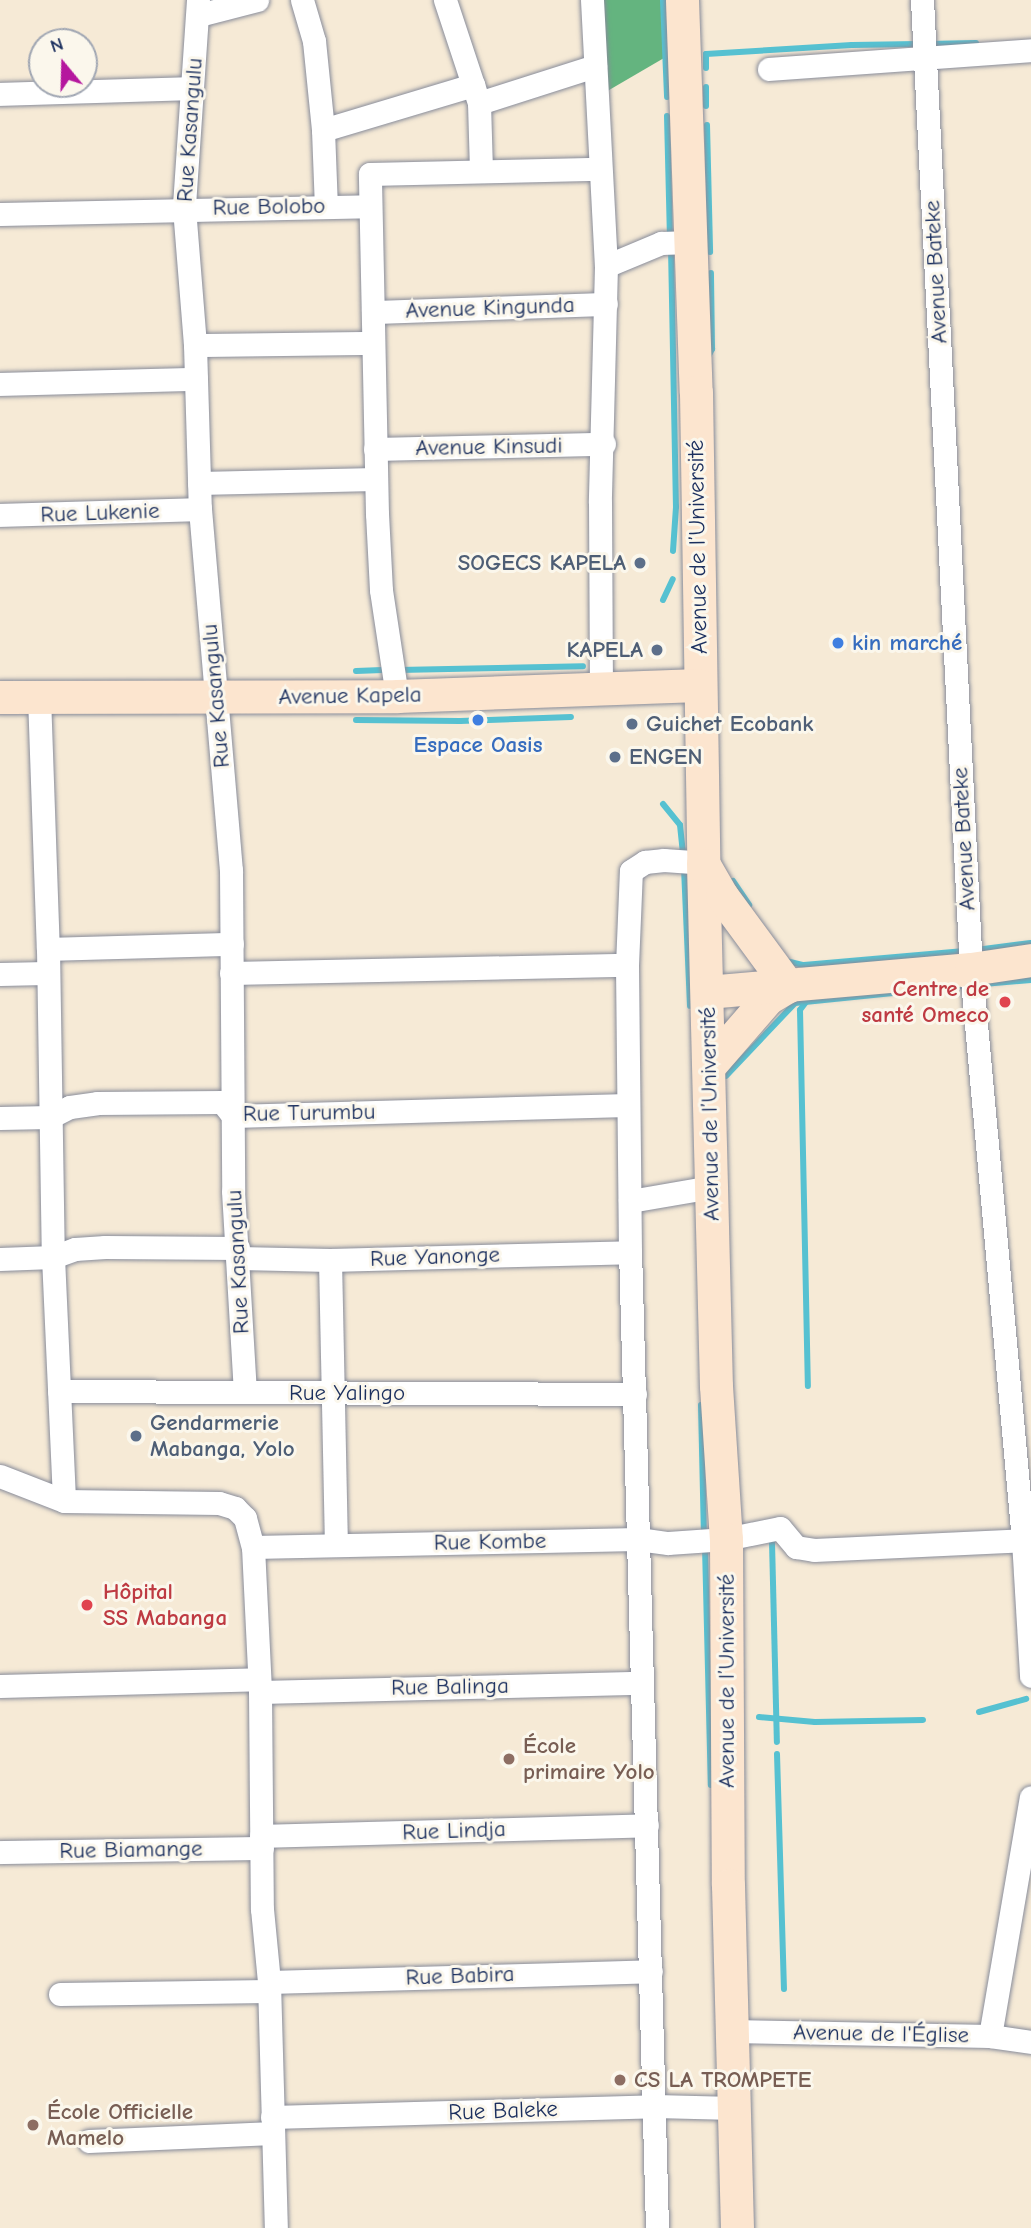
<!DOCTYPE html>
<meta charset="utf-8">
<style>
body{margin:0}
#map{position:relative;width:1031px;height:2228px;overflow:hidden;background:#f6ead6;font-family:"Comic Neue",sans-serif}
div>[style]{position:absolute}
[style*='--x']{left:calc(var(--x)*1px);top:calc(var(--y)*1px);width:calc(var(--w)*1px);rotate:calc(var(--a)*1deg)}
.forest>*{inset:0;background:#64b47f}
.stream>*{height:6px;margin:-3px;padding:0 3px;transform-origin:3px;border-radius:3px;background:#56c1d1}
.roads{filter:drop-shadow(0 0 2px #888c9a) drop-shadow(0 0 2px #888c9a)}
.street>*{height:23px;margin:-11.5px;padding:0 11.5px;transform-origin:11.5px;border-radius:11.5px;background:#fff}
.secondary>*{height:33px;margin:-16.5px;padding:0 16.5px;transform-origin:16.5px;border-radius:16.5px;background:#fce5cf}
.dots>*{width:19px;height:19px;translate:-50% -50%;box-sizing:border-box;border:4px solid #fbf7ec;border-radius:50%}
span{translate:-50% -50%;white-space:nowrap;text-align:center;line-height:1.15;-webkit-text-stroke:6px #fbf7ec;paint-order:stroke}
.street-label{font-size:23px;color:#1b2f5e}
.service-label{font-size:23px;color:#4e5e75;font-weight:700}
.right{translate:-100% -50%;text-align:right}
.left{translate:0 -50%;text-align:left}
.shop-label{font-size:23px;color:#366cbe;font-weight:700}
.health-label{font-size:23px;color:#be3a42;font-weight:700}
.education-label{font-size:23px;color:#785e54;font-weight:700}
.north{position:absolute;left:28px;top:28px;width:70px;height:70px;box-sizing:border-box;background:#fbf7ec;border:2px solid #a1a7b3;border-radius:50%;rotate:341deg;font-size:19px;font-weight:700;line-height:28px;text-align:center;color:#1b2f5e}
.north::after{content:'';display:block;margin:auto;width:24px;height:32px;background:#b5179e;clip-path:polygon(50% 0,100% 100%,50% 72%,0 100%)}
</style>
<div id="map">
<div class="forest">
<div style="clip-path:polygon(603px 0,662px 0,664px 58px,604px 93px)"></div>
</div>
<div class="stream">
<div style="--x:663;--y:0;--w:97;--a:87.6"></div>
<div style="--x:928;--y:44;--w:48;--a:-1.2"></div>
<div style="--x:706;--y:68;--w:14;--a:-90"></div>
<div style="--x:706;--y:54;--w:146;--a:-3.5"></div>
<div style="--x:852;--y:45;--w:66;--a:-0.9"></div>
<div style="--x:706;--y:87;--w:19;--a:90"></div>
<div style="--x:667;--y:116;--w:120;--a:88.6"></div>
<div style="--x:707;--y:125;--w:127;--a:88.6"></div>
<div style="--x:671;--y:248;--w:259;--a:88.9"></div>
<div style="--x:676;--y:507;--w:44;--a:93.9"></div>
<div style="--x:708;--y:357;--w:9;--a:-63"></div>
<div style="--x:712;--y:349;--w:76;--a:-90.8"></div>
<div style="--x:663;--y:600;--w:23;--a:-65"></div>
<div style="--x:399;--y:670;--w:184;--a:-1.2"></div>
<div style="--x:356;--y:671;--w:33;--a:-2"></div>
<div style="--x:356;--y:720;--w:104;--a:0.6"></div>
<div style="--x:460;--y:721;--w:111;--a:-2.1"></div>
<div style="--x:663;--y:804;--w:27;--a:51"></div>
<div style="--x:680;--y:825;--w:31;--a:84"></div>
<div style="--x:684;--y:868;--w:138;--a:87.5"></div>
<div style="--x:733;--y:881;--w:29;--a:56"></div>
<div style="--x:976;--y:950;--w:55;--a:-7.3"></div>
<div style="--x:786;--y:961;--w:18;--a:13"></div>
<div style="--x:804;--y:965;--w:161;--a:-5"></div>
<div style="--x:983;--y:984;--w:48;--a:-4.8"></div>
<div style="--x:806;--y:1002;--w:10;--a:127"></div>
<div style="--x:800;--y:1010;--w:376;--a:88.8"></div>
<div style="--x:726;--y:1076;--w:100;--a:-46.6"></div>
<div style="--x:795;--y:1003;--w:167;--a:-5.8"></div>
<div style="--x:701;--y:1405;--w:130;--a:88.7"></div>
<div style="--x:772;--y:1542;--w:200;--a:88.6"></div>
<div style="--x:705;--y:1547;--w:238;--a:88.6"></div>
<div style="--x:979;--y:1712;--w:49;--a:-15.5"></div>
<div style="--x:759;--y:1717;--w:56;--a:5.1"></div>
<div style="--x:815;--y:1722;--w:108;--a:-1.1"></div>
<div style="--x:777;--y:1754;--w:235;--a:88.3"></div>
</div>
<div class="roads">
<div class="street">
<div style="--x:198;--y:0;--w:208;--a:93.9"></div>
<div style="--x:184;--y:208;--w:137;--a:85.4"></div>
<div style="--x:195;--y:345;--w:164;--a:88.3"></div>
<div style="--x:200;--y:509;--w:362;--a:85.1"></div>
<div style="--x:231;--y:870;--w:321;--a:89.6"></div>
<div style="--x:233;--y:1191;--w:201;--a:86.6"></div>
<div style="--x:302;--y:0;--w:43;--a:73.7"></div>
<div style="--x:314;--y:41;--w:89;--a:84.2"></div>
<div style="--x:323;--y:130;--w:77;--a:87.8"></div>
<div style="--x:445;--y:0;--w:108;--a:71.7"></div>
<div style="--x:479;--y:103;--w:68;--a:88.3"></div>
<div style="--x:592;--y:0;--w:266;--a:87"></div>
<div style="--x:606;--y:266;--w:236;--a:91.5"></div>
<div style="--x:600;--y:502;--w:186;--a:89.7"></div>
<div style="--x:922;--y:0;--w:970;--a:87.11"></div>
<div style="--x:971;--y:969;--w:573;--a:84.8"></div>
<div style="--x:1023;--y:1540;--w:136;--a:86.6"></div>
<div style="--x:199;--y:15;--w:60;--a:-14.5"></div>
<div style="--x:769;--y:69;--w:263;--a:-4.1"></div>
<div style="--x:0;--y:94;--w:191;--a:-1.8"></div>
<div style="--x:479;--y:103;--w:122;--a:-17.7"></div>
<div style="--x:323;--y:130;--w:157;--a:-16.7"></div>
<div style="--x:0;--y:214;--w:370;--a:-1.2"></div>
<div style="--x:606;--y:266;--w:60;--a:-22.7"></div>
<div style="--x:661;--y:243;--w:30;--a:-2"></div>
<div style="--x:373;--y:312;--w:233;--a:-2"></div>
<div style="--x:195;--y:345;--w:176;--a:-0.7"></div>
<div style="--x:0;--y:384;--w:196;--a:-1.5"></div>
<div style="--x:375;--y:449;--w:229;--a:-1.3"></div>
<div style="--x:199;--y:483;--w:176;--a:-1.3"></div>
<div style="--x:0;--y:515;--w:200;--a:-1.7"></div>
<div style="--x:39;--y:696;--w:253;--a:88"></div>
<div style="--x:48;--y:949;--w:308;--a:89.1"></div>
<div style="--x:53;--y:1257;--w:244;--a:87.4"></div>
<div style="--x:397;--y:696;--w:107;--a:-98.6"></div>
<div style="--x:381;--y:590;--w:76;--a:-93"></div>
<div style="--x:377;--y:514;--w:340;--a:-91.2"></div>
<div style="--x:370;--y:174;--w:229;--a:-1.3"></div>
<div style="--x:48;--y:949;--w:184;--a:-1.6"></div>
<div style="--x:231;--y:973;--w:396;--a:-1.2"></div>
<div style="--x:0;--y:974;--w:46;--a:-1.2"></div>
<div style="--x:0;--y:1118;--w:50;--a:-1.1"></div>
<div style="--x:50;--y:1117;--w:22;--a:-27"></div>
<div style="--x:70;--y:1107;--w:27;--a:-8"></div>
<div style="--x:97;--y:1103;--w:125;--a:-0.5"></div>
<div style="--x:222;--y:1102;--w:18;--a:52"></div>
<div style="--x:233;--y:1116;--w:395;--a:-1.6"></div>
<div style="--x:630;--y:1201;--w:82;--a:-9.8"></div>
<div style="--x:239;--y:1258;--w:91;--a:1.3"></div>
<div style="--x:330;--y:1260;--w:300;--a:-1.5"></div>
<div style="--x:0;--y:1259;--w:53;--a:-2.2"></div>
<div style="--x:53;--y:1257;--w:23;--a:-20"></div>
<div style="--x:75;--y:1249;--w:30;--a:-4"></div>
<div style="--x:105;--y:1247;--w:133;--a:0.4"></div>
<div style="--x:330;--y:1260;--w:284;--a:88.8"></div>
<div style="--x:59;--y:1391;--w:576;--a:0.3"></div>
<div style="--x:0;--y:1476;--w:69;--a:21.3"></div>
<div style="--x:64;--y:1501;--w:155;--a:0.7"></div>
<div style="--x:219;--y:1503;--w:17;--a:17"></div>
<div style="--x:235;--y:1508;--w:14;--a:45"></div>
<div style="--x:245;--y:1518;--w:30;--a:75"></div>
<div style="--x:253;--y:1547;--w:145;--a:87.2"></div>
<div style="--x:260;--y:1692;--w:217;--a:89.5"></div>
<div style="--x:262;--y:1909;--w:73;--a:84.5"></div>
<div style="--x:269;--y:1982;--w:246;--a:88.4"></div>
<div style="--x:253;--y:1547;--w:385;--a:-1.2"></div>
<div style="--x:638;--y:1539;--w:30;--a:8"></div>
<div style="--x:668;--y:1543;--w:58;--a:-3.9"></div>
<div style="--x:726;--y:1539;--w:55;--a:-11.5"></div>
<div style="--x:780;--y:1528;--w:25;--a:50"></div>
<div style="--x:796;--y:1547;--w:18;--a:9"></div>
<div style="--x:814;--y:1550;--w:209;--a:-2.7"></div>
<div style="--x:0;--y:1686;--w:259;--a:-1.5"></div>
<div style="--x:260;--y:1692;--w:381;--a:-1.4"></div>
<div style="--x:261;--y:1836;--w:386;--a:-1.6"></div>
<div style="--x:0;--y:1852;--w:262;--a:-0.9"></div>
<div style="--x:269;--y:1982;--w:382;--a:-1.6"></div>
<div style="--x:60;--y:1994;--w:208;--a:-0.8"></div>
<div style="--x:731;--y:2031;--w:259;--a:1.1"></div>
<div style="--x:990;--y:2036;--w:41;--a:8.3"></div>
<div style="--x:990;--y:2036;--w:242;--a:-80.3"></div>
<div style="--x:272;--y:2117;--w:383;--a:-1.6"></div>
<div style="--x:655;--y:2106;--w:79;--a:1.5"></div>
<div style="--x:89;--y:2141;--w:184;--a:-2.5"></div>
<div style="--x:657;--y:2228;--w:976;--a:-91.58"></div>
<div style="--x:630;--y:1252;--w:287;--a:-90.6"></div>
<div style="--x:627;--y:965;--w:94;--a:-87.6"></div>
<div style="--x:631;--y:871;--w:17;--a:-33"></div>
<div style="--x:645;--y:862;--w:19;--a:-6"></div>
<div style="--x:664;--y:860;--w:39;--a:4"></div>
</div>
<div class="secondary">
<div style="--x:682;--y:0;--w:392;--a:88"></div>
<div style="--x:696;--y:392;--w:471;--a:89.1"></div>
<div style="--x:703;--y:863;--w:523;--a:88.58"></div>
<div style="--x:716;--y:1386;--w:153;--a:86.3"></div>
<div style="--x:726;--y:1539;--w:346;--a:89.7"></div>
<div style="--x:728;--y:1885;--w:343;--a:88.5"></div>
<div style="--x:0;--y:697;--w:397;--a:-0.1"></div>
<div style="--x:397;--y:696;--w:302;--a:-2.1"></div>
<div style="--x:704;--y:865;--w:36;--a:60"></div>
<div style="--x:722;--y:896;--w:112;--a:53.7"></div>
<div style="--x:788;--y:986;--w:23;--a:149"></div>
<div style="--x:768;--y:998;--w:90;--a:130.9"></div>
<div style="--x:707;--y:992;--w:265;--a:-5"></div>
<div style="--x:971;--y:969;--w:61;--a:-8.5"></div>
</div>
</div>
<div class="dots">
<div style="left:640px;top:563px;background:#5c6f8a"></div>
<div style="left:838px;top:643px;background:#3f7fe0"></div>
<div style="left:657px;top:650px;background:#5c6f8a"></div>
<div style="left:478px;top:720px;background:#3f7fe0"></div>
<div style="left:632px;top:724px;background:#5c6f8a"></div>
<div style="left:615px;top:757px;background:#5c6f8a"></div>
<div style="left:1005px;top:1002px;background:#e0444e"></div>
<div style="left:136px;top:1436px;background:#5c6f8a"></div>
<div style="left:87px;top:1605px;background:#e0444e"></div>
<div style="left:509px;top:1759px;background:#8d6e63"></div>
<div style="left:620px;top:2080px;background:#8d6e63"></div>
<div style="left:33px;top:2125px;background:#8d6e63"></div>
</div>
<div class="street-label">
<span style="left:190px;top:130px;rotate:-86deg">Rue Kasangulu</span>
<span style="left:269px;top:207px;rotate:-1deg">Rue Bolobo</span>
<span style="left:936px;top:272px;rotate:-93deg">Avenue Bateke</span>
<span style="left:490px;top:308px;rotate:-2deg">Avenue Kingunda</span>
<span style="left:489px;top:447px;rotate:-1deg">Avenue Kinsudi</span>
<span style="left:100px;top:513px;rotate:-2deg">Rue Lukenie</span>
<span style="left:698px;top:547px;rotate:-91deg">Avenue de l’Université</span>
<span style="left:216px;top:696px;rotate:-95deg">Rue Kasangulu</span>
<span style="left:350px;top:696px;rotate:-1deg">Avenue Kapela</span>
<span style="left:964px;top:839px;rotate:-93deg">Avenue Bateke</span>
<span style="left:309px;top:1113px;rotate:-1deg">Rue Turumbu</span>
<span style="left:710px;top:1114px;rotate:-91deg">Avenue de l’Université</span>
<span style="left:435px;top:1257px;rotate:-2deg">Rue Yanonge</span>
<span style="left:238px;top:1262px;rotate:-93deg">Rue Kasangulu</span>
<span style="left:347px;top:1393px">Rue Yalingo</span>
<span style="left:490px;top:1542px;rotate:-1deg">Rue Kombe</span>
<span style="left:727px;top:1681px;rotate:-90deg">Avenue de l’Université</span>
<span style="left:450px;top:1687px;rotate:-1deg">Rue Balinga</span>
<span style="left:454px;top:1831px;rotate:-2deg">Rue Lindja</span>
<span style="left:131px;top:1850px;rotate:-1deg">Rue Biamange</span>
<span style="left:460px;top:1976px;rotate:-2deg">Rue Babira</span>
<span style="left:881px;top:2034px;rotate:1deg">Avenue de l'Église</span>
<span style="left:503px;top:2111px;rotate:-2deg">Rue Baleke</span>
</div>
<div class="service-label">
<span class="right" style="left:626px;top:563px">SOGECS KAPELA</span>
<span class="right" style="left:643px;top:650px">KAPELA</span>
<span class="left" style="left:646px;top:724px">Guichet Ecobank</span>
<span class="left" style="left:629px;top:757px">ENGEN</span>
<span class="left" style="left:150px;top:1436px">Gendarmerie<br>Mabanga, Yolo</span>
</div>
<div class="shop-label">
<span class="left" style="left:852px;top:643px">kin marché</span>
<span style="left:478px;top:745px">Espace Oasis</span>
</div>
<div class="health-label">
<span class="right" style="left:989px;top:1002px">Centre de<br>santé Omeco</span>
<span class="left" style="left:103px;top:1605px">Hôpital<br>SS Mabanga</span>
</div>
<div class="education-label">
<span class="left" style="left:523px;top:1759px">École<br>primaire Yolo</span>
<span class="left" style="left:634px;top:2080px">CS LA TROMPETE</span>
<span class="left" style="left:47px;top:2125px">École Officielle<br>Mamelo</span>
</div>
<div class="north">N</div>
</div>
